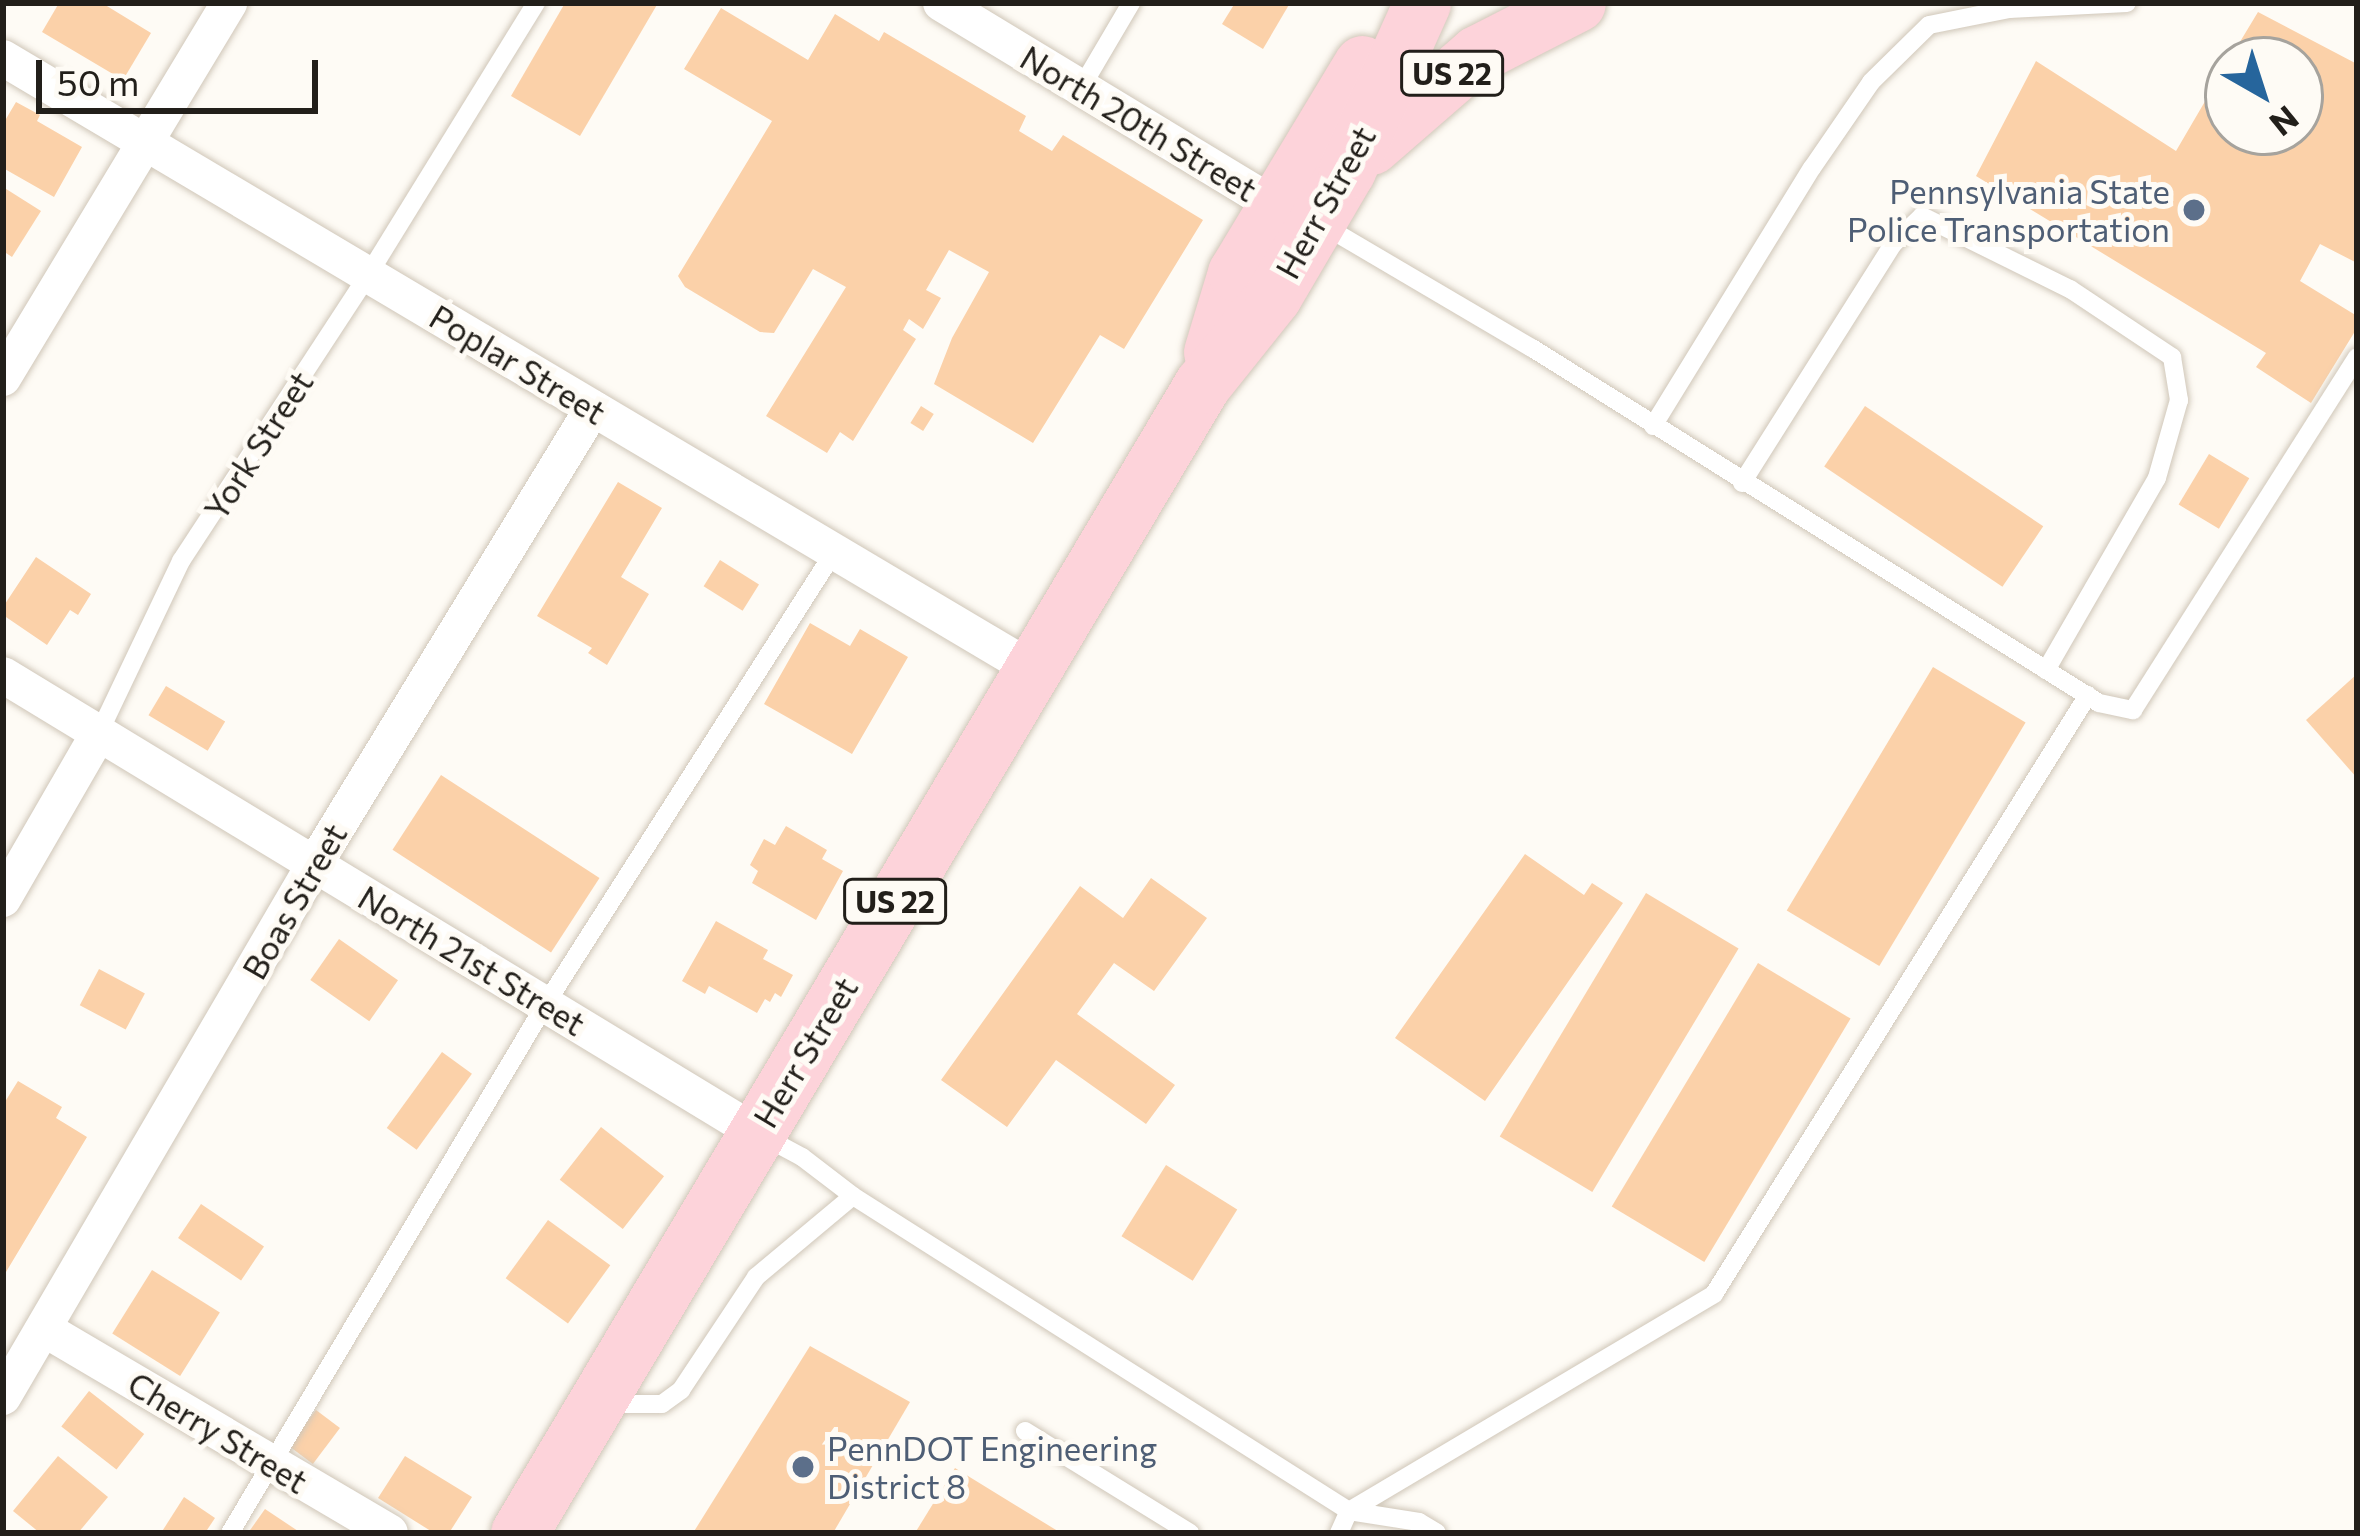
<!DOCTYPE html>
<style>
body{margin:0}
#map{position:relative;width:2360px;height:1536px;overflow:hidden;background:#fefbf5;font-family:Commissioner,sans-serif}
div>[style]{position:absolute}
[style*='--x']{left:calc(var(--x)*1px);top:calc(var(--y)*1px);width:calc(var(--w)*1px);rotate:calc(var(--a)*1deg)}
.building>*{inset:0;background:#fbd1a9;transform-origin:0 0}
.roads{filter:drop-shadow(0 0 3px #d0c7b9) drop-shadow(0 0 3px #d0c7b9)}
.lane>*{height:18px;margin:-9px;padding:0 9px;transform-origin:9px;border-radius:9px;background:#fff}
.street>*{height:36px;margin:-18px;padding:0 18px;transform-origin:18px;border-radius:18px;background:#fff}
.primary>*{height:57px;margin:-28.5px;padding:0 28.5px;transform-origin:28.5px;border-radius:28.5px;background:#fdd3da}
.dots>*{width:33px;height:33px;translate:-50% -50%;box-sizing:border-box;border:6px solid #fefbf5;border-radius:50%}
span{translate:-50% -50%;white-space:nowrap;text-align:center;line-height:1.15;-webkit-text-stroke:10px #fefbf5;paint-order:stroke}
.shield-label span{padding:3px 9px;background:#fefbf5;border:3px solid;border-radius:9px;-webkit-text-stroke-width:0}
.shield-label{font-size:30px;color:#221f1a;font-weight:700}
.street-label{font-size:33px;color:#221f1a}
.service-label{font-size:33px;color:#4e5e75}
.right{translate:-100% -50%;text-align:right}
.left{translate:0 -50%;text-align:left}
.frame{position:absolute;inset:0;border:6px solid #221f1a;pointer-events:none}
.north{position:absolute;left:2204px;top:36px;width:120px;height:120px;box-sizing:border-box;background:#fefbf5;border:3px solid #a6a39d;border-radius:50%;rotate:141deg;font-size:33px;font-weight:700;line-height:48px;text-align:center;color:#221f1a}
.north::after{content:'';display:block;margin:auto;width:42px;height:54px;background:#26659c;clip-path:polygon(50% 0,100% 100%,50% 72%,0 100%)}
.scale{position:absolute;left:36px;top:60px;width:282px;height:54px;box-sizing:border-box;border:6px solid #221f1a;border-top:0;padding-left:15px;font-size:36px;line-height:42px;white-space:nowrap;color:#221f1a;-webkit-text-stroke:9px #fefbf5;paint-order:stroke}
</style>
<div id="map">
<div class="building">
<div style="clip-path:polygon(59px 3px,102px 3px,151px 33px,123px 80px,42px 32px)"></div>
<div style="clip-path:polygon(565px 3px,658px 3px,580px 136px,511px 96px)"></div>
<div style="clip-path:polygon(1235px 3px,1290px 3px,1263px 49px,1222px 24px)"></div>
<div style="clip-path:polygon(721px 8px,808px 60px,835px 14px,879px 41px,884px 32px,1026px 116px,1019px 131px,1052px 151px,1063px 135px,1203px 220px,1124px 349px,1100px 335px,1033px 443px,934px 384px,952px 338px,989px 272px,949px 250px,926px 290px,941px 298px,923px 329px,909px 319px,903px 330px,916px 339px,853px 441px,840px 432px,827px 453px,766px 416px,846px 287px,813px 269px,774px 333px,760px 332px,685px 287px,678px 276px,772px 121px,684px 69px)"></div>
<div style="clip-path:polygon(2258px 12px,2357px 64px,2357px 263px,2320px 244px,2300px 281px,2357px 316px,2357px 328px,2311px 403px,2256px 367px,2266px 353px,1976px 176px,2036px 61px,2176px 151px,2228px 62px,2228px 132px,2300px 132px,2300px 60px,2229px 60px)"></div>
<div style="clip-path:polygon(16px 102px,40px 115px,37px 121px,82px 147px,54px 197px,3px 168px,3px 124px)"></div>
<div style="clip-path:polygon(3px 187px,41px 211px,12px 257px,3px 251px)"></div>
<div style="left:921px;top:406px;width:15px;height:20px;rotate:32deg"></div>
<div style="left:1865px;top:406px;width:215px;height:73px;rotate:34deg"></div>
<div style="left:2209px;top:454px;width:47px;height:59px;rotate:31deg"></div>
<div style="clip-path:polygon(618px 482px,662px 508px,621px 577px,649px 594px,607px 665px,588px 653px,592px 648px,537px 616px)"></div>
<div style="clip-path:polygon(36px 557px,91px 594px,78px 615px,70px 610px,47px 645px,3px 615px,3px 607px)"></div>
<div style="left:720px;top:560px;width:46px;height:31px;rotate:32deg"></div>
<div style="clip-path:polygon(810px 623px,850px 646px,860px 629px,908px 657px,852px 754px,764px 704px)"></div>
<div style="left:1933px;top:667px;width:108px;height:284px;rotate:31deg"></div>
<div style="clip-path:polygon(2357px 674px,2357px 778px,2306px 720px)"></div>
<div style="left:166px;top:686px;width:69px;height:34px;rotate:31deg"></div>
<div style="left:441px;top:775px;width:189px;height:89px;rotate:33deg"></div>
<div style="clip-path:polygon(786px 826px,827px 850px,822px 859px,843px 871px,816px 920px,752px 883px,758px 871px,750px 865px,764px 839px,775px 845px)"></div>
<div style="clip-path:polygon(1525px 854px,1584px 895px,1592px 883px,1623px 903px,1485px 1101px,1395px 1038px)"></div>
<div style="clip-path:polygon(1151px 878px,1207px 918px,1154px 991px,1114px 963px,1077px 1014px,1175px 1085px,1146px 1124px,1056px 1060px,1007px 1127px,941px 1080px,1080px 886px,1123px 918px)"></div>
<div style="left:1646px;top:893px;width:108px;height:284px;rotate:31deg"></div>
<div style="clip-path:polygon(716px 921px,768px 950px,763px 959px,793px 975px,781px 997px,775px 993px,770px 1002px,765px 999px,757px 1013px,709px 986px,705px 994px,682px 981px)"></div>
<div style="left:339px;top:939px;width:72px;height:50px;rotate:35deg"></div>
<div style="left:1758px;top:963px;width:108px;height:284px;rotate:31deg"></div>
<div style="left:99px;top:969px;width:52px;height:41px;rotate:28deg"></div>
<div style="left:442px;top:1052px;width:37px;height:94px;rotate:36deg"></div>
<div style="clip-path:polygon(18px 1081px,62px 1107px,56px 1118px,87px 1137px,3px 1277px,3px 1105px)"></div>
<div style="left:601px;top:1127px;width:80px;height:67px;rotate:38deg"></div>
<div style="left:1166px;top:1165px;width:84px;height:84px;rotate:32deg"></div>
<div style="left:201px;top:1204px;width:76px;height:41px;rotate:34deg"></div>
<div style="left:548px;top:1220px;width:77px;height:72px;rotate:36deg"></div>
<div style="left:152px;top:1270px;width:80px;height:75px;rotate:32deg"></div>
<div style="clip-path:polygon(810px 1346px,910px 1402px,833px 1533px,693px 1533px)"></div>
<div style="left:89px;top:1391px;width:70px;height:45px;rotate:38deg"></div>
<div style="left:316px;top:1410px;width:30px;height:45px;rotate:37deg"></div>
<div style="clip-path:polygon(58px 1456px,108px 1497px,78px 1533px,40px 1533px,13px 1511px)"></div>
<div style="clip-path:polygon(405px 1456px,472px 1497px,449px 1533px,434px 1533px,378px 1498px)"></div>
<div style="clip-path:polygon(955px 1468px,1061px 1533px,915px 1533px)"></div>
<div style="clip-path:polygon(184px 1497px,215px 1518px,205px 1533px,161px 1533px)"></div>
<div style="clip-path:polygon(265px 1509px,301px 1533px,248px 1533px)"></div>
</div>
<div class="roads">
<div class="lane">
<div style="--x:1081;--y:88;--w:99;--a:-59.5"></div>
<div style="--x:1323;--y:225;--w:243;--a:30.5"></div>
<div style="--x:1532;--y:348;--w:669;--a:32.05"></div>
<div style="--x:2099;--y:703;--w:35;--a:12"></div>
<div style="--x:2133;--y:710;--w:418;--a:-57.6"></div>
<div style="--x:1653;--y:426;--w:303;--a:-58.4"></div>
<div style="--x:1812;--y:168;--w:104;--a:-55.5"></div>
<div style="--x:1871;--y:82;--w:81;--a:-44.5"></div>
<div style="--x:1929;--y:25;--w:82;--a:-11.3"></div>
<div style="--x:2009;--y:9;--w:118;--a:-2.9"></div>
<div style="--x:1742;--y:483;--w:283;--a:-57.7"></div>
<div style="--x:1893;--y:244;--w:40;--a:-44"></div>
<div style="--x:1922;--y:216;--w:165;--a:26.3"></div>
<div style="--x:2070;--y:289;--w:123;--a:33.7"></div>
<div style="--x:2172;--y:357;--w:44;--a:80.8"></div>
<div style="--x:2179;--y:400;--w:81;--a:105.8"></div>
<div style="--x:2157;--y:478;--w:222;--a:120"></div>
<div style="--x:99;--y:733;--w:191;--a:-64.5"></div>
<div style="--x:181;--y:561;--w:342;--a:-56.8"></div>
<div style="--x:368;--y:275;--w:320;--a:-58.3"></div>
<div style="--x:761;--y:1135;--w:47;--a:28.2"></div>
<div style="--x:802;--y:1157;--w:64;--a:37.4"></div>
<div style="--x:853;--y:1196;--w:588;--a:32.42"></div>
<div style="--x:1349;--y:1511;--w:71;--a:8.9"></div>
<div style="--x:1419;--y:1522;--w:21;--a:31"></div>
<div style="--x:607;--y:1404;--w:55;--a:0"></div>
<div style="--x:662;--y:1404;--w:24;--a:-36"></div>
<div style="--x:681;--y:1390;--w:136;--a:-56.4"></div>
<div style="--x:756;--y:1277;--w:126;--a:-39.9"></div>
<div style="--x:1025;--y:1431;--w:194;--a:31.7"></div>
<div style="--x:230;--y:1533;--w:615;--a:-59.18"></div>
<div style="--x:545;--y:1005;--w:537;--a:-57.46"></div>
<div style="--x:1339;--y:1533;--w:24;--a:-66"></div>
<div style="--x:1349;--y:1511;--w:425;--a:-30.7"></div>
<div style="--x:1714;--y:1294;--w:706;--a:-58.02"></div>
</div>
<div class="street">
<div style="--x:941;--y:3;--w:392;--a:31.2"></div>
<div style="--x:3;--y:58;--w:1197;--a:30.7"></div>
<div style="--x:3;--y:378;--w:438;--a:-58.9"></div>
<div style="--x:3;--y:675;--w:882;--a:31.28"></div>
<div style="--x:3;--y:899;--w:192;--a:-60"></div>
<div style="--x:46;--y:1330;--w:399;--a:30.5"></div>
<div style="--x:3;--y:1397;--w:616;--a:-59.69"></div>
<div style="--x:314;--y:865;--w:535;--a:-58.6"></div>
</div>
<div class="primary">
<div style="--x:1371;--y:146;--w:140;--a:-41"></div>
<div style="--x:1477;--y:54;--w:112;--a:-27"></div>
<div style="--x:1212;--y:352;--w:83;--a:-73.1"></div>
<div style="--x:1236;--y:273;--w:244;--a:-58.9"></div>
<div style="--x:519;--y:1533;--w:1336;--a:-59.25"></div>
<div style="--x:1202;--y:385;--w:114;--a:-51.4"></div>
<div style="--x:1273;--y:296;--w:146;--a:-59.6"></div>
<div style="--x:1347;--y:170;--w:183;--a:-65.8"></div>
</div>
</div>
<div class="dots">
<div style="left:2194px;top:210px;background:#5c6f8a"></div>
<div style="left:803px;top:1467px;background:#5c6f8a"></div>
</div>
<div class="shield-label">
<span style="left:1452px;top:73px">US 22</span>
<span style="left:895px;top:901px">US 22</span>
</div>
<div class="street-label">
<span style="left:1139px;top:123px;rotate:31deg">North 20th Street</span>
<span style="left:1325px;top:202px;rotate:-61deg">Herr Street</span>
<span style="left:518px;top:364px;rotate:31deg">Poplar Street</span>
<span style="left:258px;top:445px;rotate:-57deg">York Street</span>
<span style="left:294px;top:901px;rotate:-60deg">Boas Street</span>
<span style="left:472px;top:960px;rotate:31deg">North 21st Street</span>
<span style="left:805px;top:1052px;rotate:-59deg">Herr Street</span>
<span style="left:218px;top:1432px;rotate:31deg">Cherry Street</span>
</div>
<div class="service-label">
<span class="right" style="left:2170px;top:210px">Pennsylvania State<br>Police Transportation</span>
<span class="left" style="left:827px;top:1467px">PennDOT Engineering<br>District 8</span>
</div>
<div class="frame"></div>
<div class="north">N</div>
<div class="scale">50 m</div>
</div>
